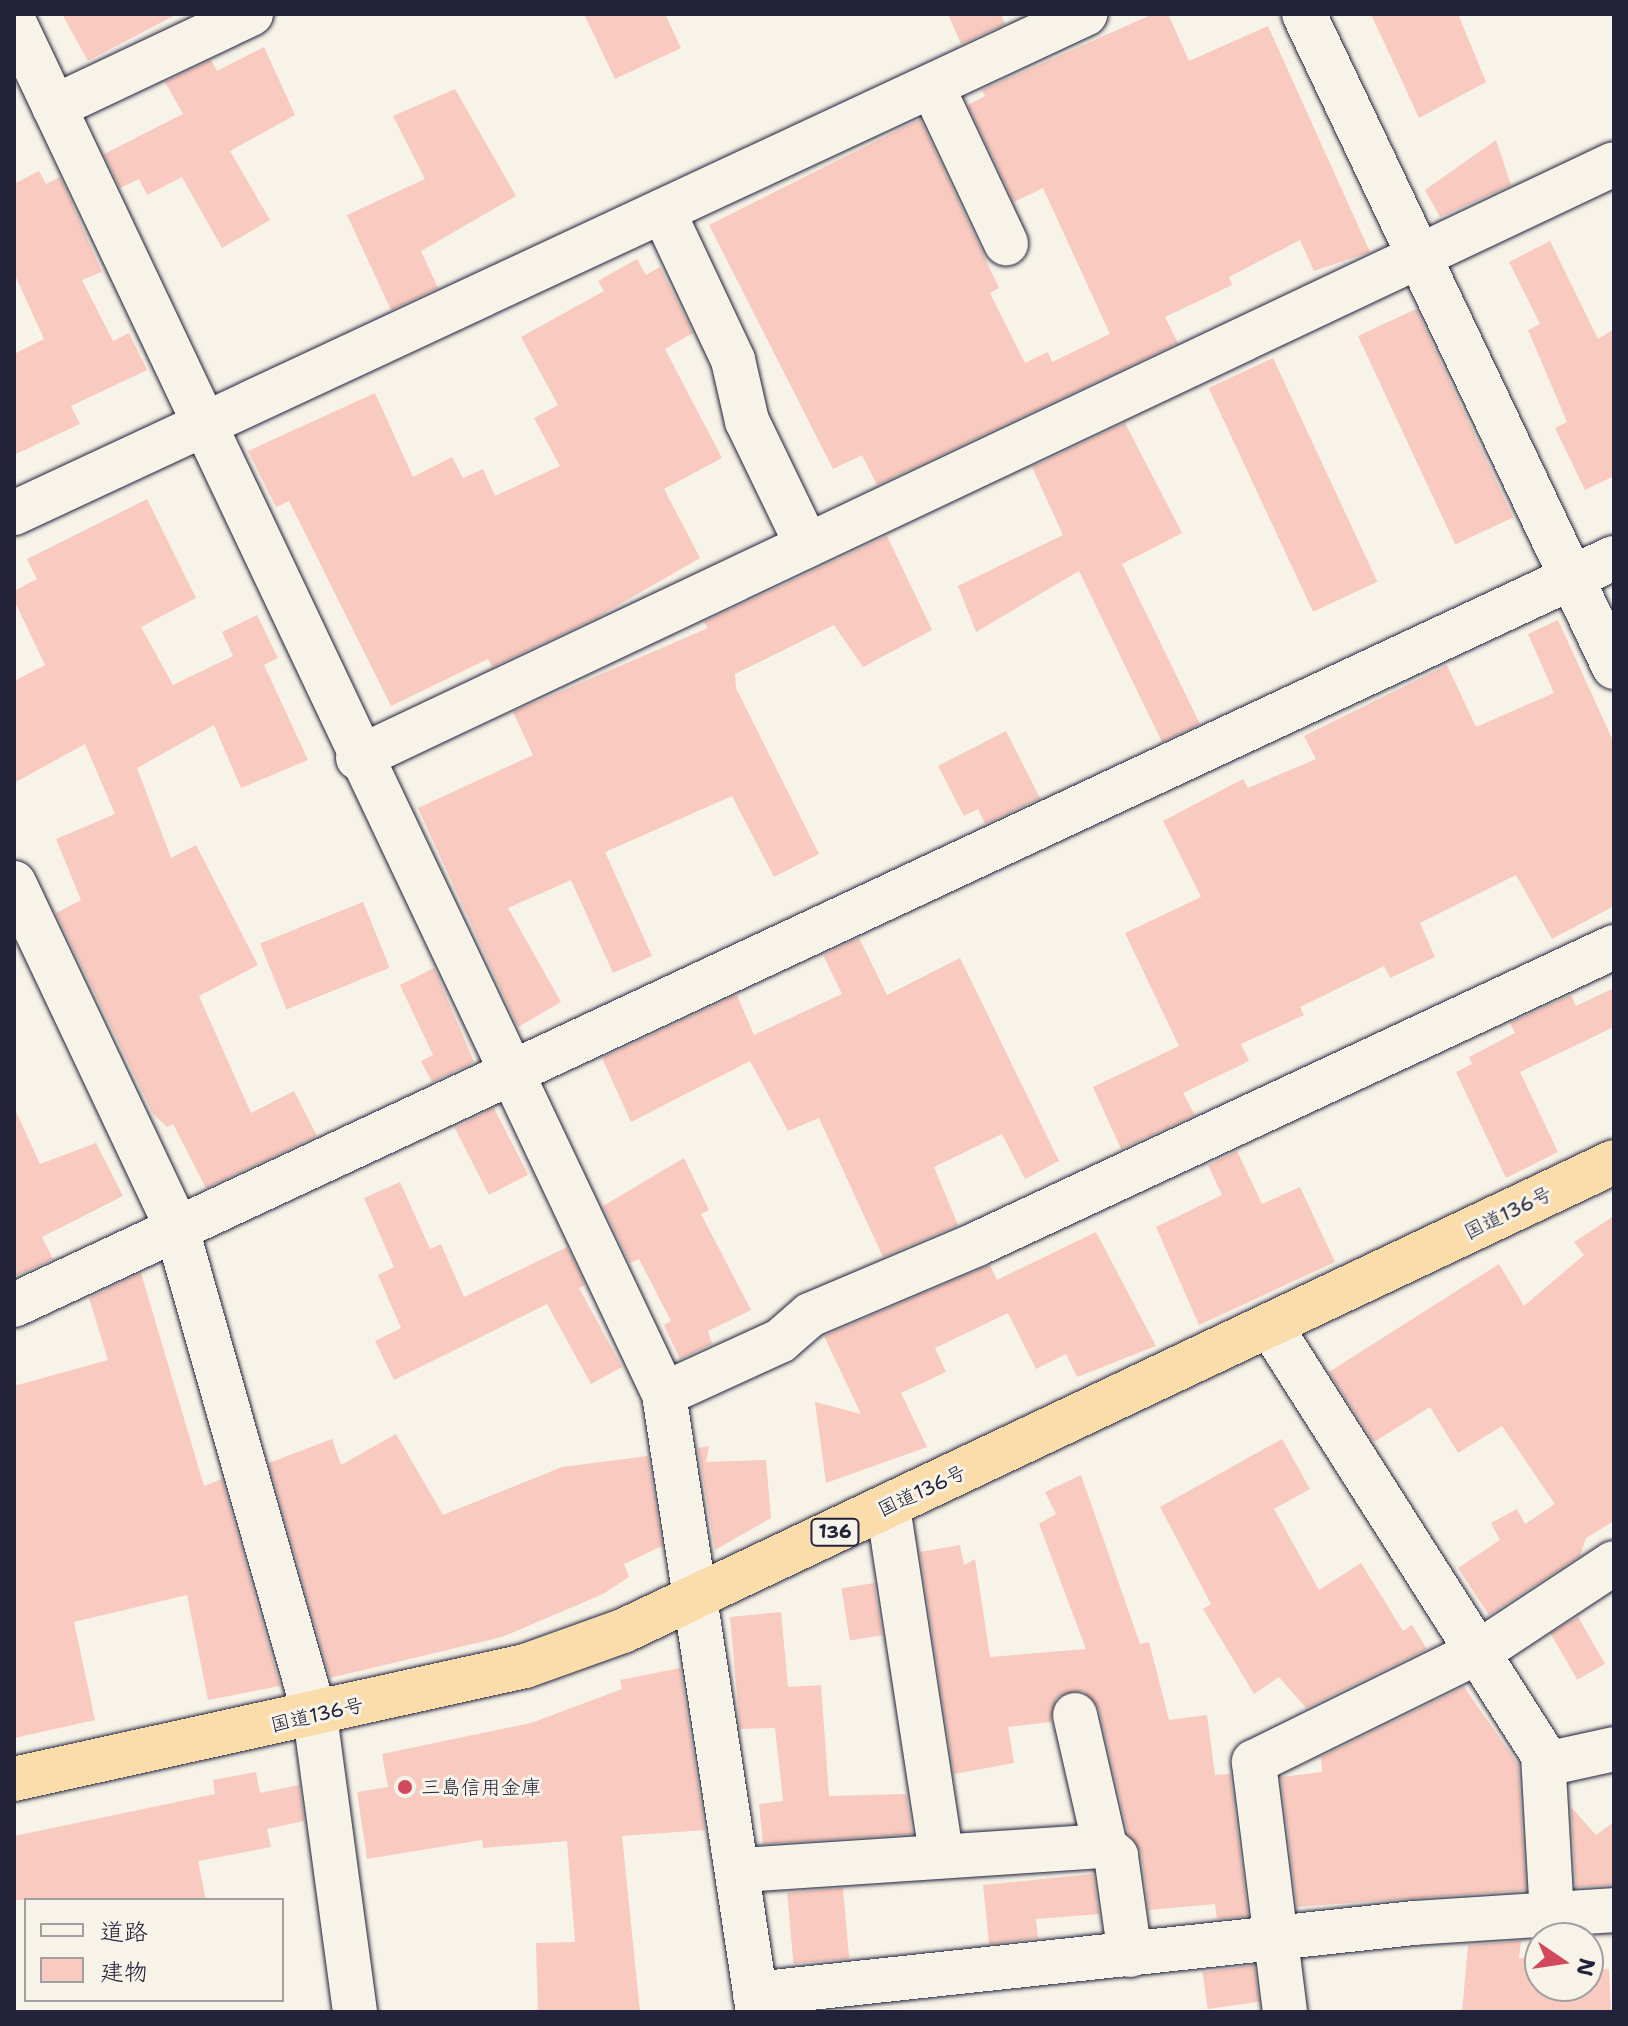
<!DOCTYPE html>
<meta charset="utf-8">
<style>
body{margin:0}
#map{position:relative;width:1628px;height:2026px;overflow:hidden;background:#f7f3e8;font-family:"Shantell Sans","Klee One",sans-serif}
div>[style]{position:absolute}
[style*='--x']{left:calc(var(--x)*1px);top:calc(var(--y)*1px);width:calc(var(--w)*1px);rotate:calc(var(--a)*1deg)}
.building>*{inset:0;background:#f9cabf;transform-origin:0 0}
.roads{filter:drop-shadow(0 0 2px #22223b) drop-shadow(0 0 2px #22223b)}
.minor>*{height:44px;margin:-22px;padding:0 22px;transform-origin:22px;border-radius:22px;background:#f7f3e8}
.highway>*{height:44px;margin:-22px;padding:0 22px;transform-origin:22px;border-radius:22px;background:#faddab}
.dots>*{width:22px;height:22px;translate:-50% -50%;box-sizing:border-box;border:4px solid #f7f3e8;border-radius:50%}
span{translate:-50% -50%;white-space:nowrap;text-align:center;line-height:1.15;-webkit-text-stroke:6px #f7f3e8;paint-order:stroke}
.shield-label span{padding:2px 6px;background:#f7f3e8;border:2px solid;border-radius:6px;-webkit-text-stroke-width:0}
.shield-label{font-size:18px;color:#22223b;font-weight:700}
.street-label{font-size:20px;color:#22223b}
.poi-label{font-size:20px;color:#22223b}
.left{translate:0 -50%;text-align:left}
.frame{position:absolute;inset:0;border:16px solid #22223b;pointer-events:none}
.legend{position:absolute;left:24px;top:1898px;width:260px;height:104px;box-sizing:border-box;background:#f7f3e8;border:2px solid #a29fa3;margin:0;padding:10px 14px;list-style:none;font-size:24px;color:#22223b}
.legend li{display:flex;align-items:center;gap:16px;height:40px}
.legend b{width:40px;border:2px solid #a29fa3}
.north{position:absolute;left:1524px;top:1922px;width:80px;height:80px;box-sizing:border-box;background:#f7f3e8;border:2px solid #a29fa3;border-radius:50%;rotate:103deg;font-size:22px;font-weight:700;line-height:32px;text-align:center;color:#22223b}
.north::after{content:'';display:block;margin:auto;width:28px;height:36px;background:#d1495b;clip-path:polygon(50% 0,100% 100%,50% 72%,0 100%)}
</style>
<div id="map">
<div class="building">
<div style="clip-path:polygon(62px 14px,177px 14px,88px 61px)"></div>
<div style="clip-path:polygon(584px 14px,665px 14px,681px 48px,615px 79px)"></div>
<div style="clip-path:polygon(948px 14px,1001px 14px,1005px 24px,961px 44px)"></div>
<div style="clip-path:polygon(1153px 14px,1168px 14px,1189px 61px,1268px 26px,1370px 252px,1314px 271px,1300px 240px,1229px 277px,1232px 285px,1165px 317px,1178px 343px,877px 485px,862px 455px,833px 469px,709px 225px,920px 119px,999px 288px,990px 293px,1025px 363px,1048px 352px,1052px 362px,1110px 334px,1043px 188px,1014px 202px,968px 105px,985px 96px,982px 90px)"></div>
<div style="clip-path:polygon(1371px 14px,1458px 14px,1486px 82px,1419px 118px)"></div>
<div style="clip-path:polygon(264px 47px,295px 115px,230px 151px,270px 220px,222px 248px,182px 177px,147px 195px,139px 179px,120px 188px,104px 154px,183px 114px,165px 82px,211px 60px,217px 71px)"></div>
<div style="clip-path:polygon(455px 89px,516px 196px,421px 251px,438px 288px,391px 310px,347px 215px,425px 179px,393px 116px)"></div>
<div style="clip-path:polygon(1496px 140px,1511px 185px,1440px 217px,1425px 190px)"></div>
<div style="clip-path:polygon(39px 171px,46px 184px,60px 177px,102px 272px,82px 280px,113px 341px,129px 333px,147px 370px,71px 406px,80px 424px,14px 455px,14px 354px,44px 339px,14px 273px,14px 184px)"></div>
<div style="clip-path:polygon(1550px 241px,1598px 339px,1614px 329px,1614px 476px,1585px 490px,1555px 428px,1567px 422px,1528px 330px,1540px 324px,1509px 262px)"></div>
<div style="clip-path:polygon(637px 259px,646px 275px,660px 267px,693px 333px,665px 349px,722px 458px,664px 489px,700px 558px,596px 618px,492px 667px,488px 659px,391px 706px,289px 501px,276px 507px,248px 451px,375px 393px,413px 477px,452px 457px,463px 478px,483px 469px,495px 496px,560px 466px,534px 418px,558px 405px,521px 337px,604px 291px,598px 281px)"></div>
<div style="left:1416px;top:309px;width:230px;height:64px;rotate:65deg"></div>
<div style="left:1273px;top:358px;width:247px;height:71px;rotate:65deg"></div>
<div style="clip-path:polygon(1125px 423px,1182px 533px,1122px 564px,1200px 724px,1162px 742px,1079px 571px,976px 632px,958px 586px,1063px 535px,1032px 467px)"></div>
<div style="clip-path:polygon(147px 499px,196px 598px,141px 627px,173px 685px,233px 656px,222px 632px,257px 615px,278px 658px,264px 665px,308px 760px,241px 788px,214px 725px,137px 768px,171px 858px,196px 845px,258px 965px,199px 996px,251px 1113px,294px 1091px,317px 1136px,206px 1188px,173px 1124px,167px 1127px,153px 1114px,56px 913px,81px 900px,56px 839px,115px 814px,85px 744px,14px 783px,14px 681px,45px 665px,14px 600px,14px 591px,37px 579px,27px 559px)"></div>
<div style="clip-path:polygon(887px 536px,932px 630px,863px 667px,834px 625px,735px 674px,736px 688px,819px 854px,774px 877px,732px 796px,605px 852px,652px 956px,613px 973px,571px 880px,508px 908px,561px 1002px,518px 1027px,418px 808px,533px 755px,513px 712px,708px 628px,704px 622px)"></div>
<div style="clip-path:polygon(1558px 620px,1614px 743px,1614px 906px,1552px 939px,1516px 875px,1420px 923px,1435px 957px,1390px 978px,1384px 966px,1300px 1007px,1304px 1015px,1241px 1044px,1249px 1061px,1183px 1093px,1195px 1115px,1121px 1149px,1093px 1087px,1179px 1046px,1125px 933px,1201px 897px,1163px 821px,1243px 779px,1248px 788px,1316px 759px,1304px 736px,1447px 665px,1476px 727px,1554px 693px,1528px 634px)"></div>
<div style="clip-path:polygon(1006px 731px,1040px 798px,985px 824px,978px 809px,964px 816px,938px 766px)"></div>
<div style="left:363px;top:902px;width:71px;height:111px;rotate:68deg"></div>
<div style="clip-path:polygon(859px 938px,887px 995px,960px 958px,1059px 1161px,1025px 1179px,1002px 1134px,934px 1167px,958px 1225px,883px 1257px,819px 1118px,788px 1131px,750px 1061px,631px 1122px,602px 1058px,737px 995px,754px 1035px,842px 994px,823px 955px)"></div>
<div style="clip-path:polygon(434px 968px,474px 1062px,432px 1082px,421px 1061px,433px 1055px,400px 985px)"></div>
<div style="clip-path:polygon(1614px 988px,1614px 1027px,1520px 1072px,1558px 1152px,1506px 1178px,1456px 1072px,1472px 1064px,1469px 1057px,1515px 1033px,1510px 1023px,1571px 995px,1576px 1006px)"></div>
<div style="clip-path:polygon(14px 1107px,40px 1164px,96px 1143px,123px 1196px,42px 1237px,53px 1259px,14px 1277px)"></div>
<div style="left:494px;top:1108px;width:75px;height:44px;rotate:63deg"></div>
<div style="clip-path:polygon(1237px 1151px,1262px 1204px,1300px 1187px,1335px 1262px,1199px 1325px,1156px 1227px,1222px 1195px,1208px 1165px)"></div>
<div style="clip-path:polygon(684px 1158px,709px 1210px,701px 1214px,751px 1310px,708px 1331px,712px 1344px,680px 1359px,664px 1325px,671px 1321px,639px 1259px,630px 1263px,603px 1206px)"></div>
<div style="clip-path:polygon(400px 1182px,430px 1249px,441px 1244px,464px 1297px,567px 1247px,585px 1285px,579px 1288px,622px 1367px,591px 1384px,547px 1304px,394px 1380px,375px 1341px,401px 1328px,378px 1275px,394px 1267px,364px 1198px)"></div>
<div style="clip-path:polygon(1614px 1216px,1614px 1521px,1586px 1538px,1580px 1556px,1489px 1615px,1458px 1568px,1500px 1540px,1491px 1523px,1517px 1509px,1525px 1524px,1555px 1504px,1502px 1426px,1458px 1453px,1430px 1407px,1374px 1442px,1329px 1372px,1499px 1264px,1524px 1306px,1584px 1255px,1574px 1242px)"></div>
<div style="clip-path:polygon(1096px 1232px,1156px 1346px,1077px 1377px,1066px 1354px,1036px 1369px,1008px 1313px,935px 1348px,946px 1372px,901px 1393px,927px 1447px,826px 1483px,815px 1402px,861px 1414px,824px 1336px,990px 1265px,997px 1280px)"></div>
<div style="clip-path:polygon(141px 1273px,204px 1486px,222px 1479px,280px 1686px,208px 1700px,187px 1595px,74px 1622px,95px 1720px,14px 1738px,14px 1386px,108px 1360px,89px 1298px)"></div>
<div style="clip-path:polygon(396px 1434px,443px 1515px,562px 1467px,648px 1456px,662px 1546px,624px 1564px,629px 1577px,603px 1594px,502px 1637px,330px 1678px,269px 1463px,332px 1439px,341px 1465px)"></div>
<div style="clip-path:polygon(1282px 1439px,1310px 1489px,1274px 1509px,1319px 1590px,1361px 1563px,1403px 1631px,1412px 1625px,1427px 1649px,1306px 1708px,1279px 1677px,1254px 1694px,1203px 1609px,1211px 1604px,1160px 1507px)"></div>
<div style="clip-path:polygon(709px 1446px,706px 1462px,766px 1460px,771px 1518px,715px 1550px,698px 1448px)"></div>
<div style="clip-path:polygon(1081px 1475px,1140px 1644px,1149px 1642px,1169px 1720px,1207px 1715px,1215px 1775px,1230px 1774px,1248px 1916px,1217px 1919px,1215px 1904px,1149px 1910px,1141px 1852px,1128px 1833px,1099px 1709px,1083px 1691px,1057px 1697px,1051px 1722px,1008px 1727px,1014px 1763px,954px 1774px,920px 1552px,960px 1545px,964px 1565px,975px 1559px,990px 1657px,1086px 1649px,1039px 1524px,1056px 1514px,1045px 1492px)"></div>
<div style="left:874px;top:1583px;width:53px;height:33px;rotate:81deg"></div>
<div style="clip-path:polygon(781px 1612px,788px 1687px,821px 1685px,829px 1796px,906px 1794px,912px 1834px,763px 1844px,759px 1804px,783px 1801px,775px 1728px,740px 1729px,730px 1617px)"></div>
<div style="left:1578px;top:1617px;width:54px;height:32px;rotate:60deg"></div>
<div style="clip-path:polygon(680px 1668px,705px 1830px,622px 1836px,640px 2012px,538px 2012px,536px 1943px,575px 1942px,567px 1841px,483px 1848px,482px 1840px,367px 1859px,357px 1792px,388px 1787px,382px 1754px,531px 1723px,622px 1689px,620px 1680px)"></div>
<div style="clip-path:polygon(1464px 1687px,1518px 1764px,1526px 1890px,1297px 1907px,1281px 1777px,1322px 1772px,1321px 1757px)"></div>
<div style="clip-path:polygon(256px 1772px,260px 1793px,299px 1785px,304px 1821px,267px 1829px,271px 1847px,198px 1861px,206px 1900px,14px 1900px,14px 1836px,215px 1794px,213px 1780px)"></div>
<div style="clip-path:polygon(1571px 1807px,1596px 1835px,1614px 1822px,1614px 1885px,1576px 1887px)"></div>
<div style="clip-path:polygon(1093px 1874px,1099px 1914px,1036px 1919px,1038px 1938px,989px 1944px,983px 1885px)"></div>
<div style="left:843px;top:1888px;width:71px;height:56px;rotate:85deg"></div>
<div style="clip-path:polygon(1521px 1941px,1519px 1958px,1540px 1957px,1540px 1986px,1588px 1986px,1588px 1957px,1593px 1970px,1609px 1969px,1611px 2012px,1462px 2012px,1468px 1945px)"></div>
<div style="left:1254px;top:1965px;width:37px;height:52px;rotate:82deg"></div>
</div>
<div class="roads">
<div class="minor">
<div style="--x:1304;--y:14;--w:723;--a:64.6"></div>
<div style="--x:14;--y:22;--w:1518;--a:64.65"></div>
<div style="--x:664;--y:1394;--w:625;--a:81.35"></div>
<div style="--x:932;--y:86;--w:174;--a:64.8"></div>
<div style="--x:54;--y:107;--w:218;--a:-25.3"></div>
<div style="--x:663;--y:211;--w:165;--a:64.8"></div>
<div style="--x:733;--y:360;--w:63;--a:77.1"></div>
<div style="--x:747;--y:421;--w:138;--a:64.2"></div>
<div style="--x:14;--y:513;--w:1182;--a:-24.98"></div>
<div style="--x:358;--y:758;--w:1389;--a:-25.31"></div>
<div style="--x:14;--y:883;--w:379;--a:64.7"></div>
<div style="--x:176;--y:1226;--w:509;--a:74.16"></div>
<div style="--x:315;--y:1716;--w:299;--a:82.3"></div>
<div style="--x:14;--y:1305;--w:1766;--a:-25.03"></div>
<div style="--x:1271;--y:1327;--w:507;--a:57.56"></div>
<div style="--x:1543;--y:1755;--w:159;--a:86.8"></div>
<div style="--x:664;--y:1394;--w:128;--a:-24.6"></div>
<div style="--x:780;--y:1341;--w:40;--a:-41"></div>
<div style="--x:810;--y:1315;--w:181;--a:-23"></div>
<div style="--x:977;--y:1244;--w:703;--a:-25"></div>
<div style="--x:888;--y:1507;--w:352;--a:81.3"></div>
<div style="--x:1075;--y:1715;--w:134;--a:77.1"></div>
<div style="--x:1546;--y:1764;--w:70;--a:-12.4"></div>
<div style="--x:742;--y:1870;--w:364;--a:-3.8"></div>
<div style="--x:1105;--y:1846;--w:15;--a:42"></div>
<div style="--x:1116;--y:1856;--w:100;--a:82"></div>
<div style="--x:755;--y:1994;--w:663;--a:-6.15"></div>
<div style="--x:1414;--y:1923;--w:200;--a:-3.7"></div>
<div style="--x:1285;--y:2012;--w:252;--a:-97.1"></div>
<div style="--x:1254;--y:1762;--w:254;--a:-26.2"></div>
<div style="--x:1482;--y:1650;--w:158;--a:-33.4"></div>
</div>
<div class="highway">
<div style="--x:14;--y:1779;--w:523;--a:-12.47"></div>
<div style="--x:525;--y:1666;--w:104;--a:-19.7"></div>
<div style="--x:623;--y:1631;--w:1096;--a:-25.33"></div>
</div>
</div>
<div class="dots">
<div style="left:405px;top:1787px;background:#d1495b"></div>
</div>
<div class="shield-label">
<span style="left:835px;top:1532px">136</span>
</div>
<div class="street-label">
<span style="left:1508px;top:1213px;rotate:-26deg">国道136号</span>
<span style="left:922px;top:1491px;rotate:-25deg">国道136号</span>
<span style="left:317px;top:1715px;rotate:-13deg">国道136号</span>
</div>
<div class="poi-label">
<span class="left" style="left:421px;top:1787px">三島信用金庫</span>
</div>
<div class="frame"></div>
<ul class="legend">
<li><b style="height:10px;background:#f7f3e8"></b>道路</li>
<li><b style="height:22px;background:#f9cabf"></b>建物</li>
</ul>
<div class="north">N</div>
</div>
